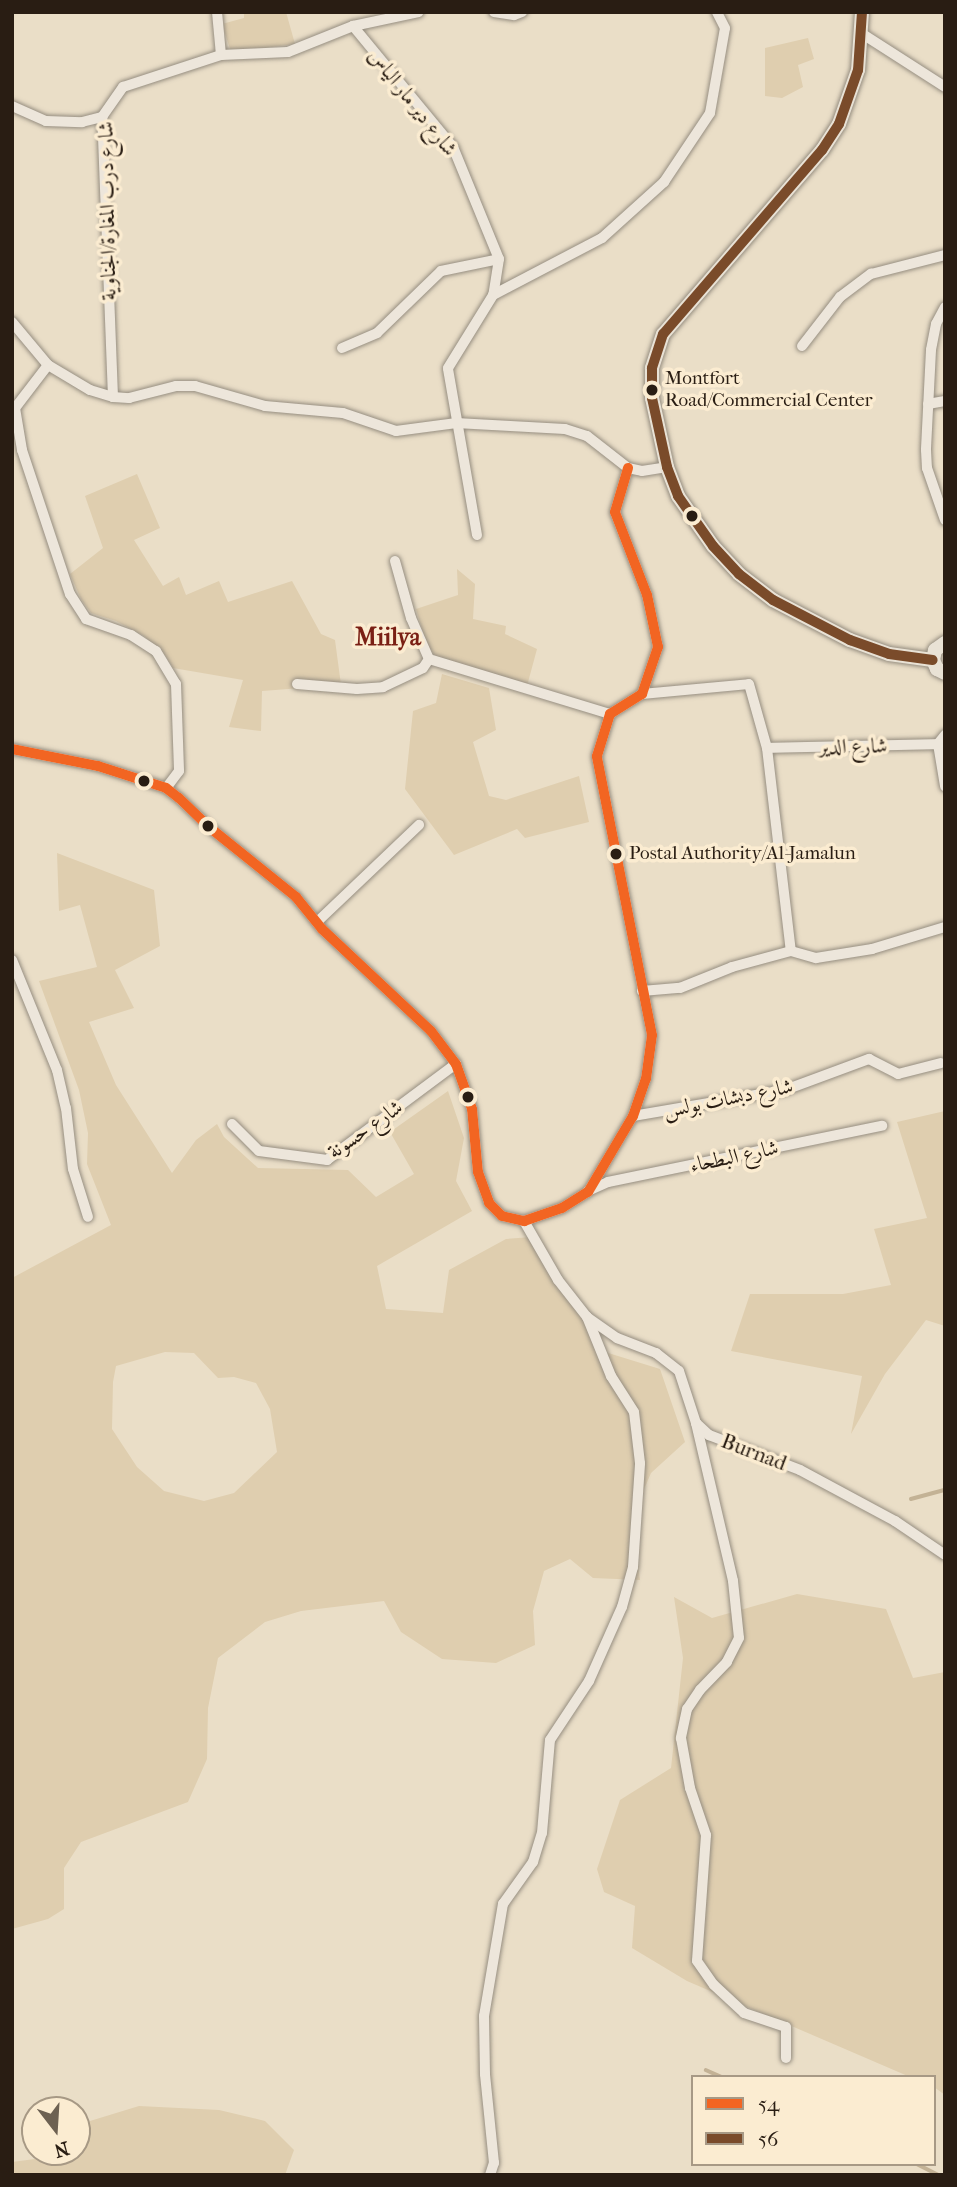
<!DOCTYPE html>
<meta charset="utf-8">
<style>
body{margin:0}
#map{position:relative;width:957px;height:2187px;overflow:hidden;background:#eadec7;font-family:"IM FELL French Canon",Amiri,serif}
div>[style]{position:absolute}
[style*='--x']{left:calc(var(--x)*1px);top:calc(var(--y)*1px);width:calc(var(--w)*1px);rotate:calc(var(--a)*1deg)}
.green>*{inset:0;background:#dfceaf}
.stream>*{height:3.5px;margin:-1.75px;padding:0 1.75px;transform-origin:1.75px;border-radius:1.75px;background:#c3b295}
.roads{filter:drop-shadow(0 0 2px #968e81) drop-shadow(0 0 2px #968e81)}
.minor>*{height:10px;margin:-5px;padding:0 5px;transform-origin:5px;border-radius:5px;background:#ede6db}
.major>*{height:14px;margin:-7px;padding:0 7px;transform-origin:7px;border-radius:7px;background:#e9e2d5}
.bus-1>*{height:10px;margin:-5px;padding:0 5px;transform-origin:5px;border-radius:5px;background:#f26522}
.bus-2>*{height:10px;margin:-5px;padding:0 5px;transform-origin:5px;border-radius:5px;background:#7a4b2a}
.dots>*{width:19px;height:19px;translate:-50% -50%;box-sizing:border-box;border:4px solid #fbecd1;border-radius:50%}
span{translate:-50% -50%;white-space:nowrap;text-align:center;line-height:1.15;-webkit-text-stroke:7px #fbecd1;paint-order:stroke}
.bus-label{font-size:19px;color:#291d13}
.left{translate:0 -50%;text-align:left}
.street-label{font-size:21px;color:#291d13}
.quarter-label{font-size:24px;color:#7a1f14;font-weight:700}
.frame{position:absolute;inset:0;border:14px solid #291d13;pointer-events:none}
.legend{position:absolute;left:691px;top:2075px;width:245px;height:91px;box-sizing:border-box;background:#fbecd1;border:2px solid #a79985;margin:0;padding:9px 12px;list-style:none;font-size:21px;color:#291d13}
.legend li{display:flex;align-items:center;gap:14px;height:35px}
.legend b{width:35px;border:2px solid #a79985}
.north{position:absolute;left:21px;top:2096px;width:70px;height:70px;box-sizing:border-box;background:#fbecd1;border:2px solid #a79985;border-radius:50%;rotate:163deg;font-size:19px;font-weight:700;line-height:28px;text-align:center;color:#291d13}
.north::after{content:'';display:block;margin:auto;width:24px;height:32px;background:#6d6152;clip-path:polygon(50% 0,100% 100%,50% 72%,0 100%)}
</style>
<div id="map">
<div class="green">
<div style="clip-path:polygon(244px 12px,286px 12px,295px 44px,231px 52px,222px 24px,244px 18px)"></div>
<div style="clip-path:polygon(808px 38px,814px 59px,798px 65px,803px 87px,782px 98px,765px 96px,765px 48px)"></div>
<div style="clip-path:polygon(137px 474px,160px 528px,134px 540px,163px 586px,179px 577px,186px 595px,219px 581px,228px 602px,292px 581px,321px 634px,335px 640px,341px 685px,262px 691px,261px 731px,229px 727px,243px 680px,173px 668px,165px 655px,144px 636px,116px 621px,91px 613px,81px 599px,70px 574px,103px 548px,85px 496px)"></div>
<div style="clip-path:polygon(457px 569px,475px 584px,473px 619px,506px 626px,505px 634px,537px 649px,527px 686px,435px 656px,426px 643px,416px 609px,458px 595px)"></div>
<div style="clip-path:polygon(442px 674px,489px 688px,496px 730px,473px 742px,489px 796px,506px 800px,579px 776px,589px 822px,525px 838px,517px 829px,454px 855px,405px 789px,413px 711px,436px 703px)"></div>
<div style="clip-path:polygon(evenodd,57px 853px,154px 890px,160px 946px,115px 970px,134px 1008px,89px 1022px,116px 1085px,172px 1173px,196px 1140px,217px 1124px,224px 1137px,258px 1168px,348px 1170px,376px 1197px,414px 1174px,390px 1132px,448px 1091px,464px 1138px,456px 1181px,472px 1211px,377px 1266px,386px 1309px,443px 1313px,449px 1270px,506px 1239px,532px 1237px,605px 1352px,660px 1369px,685px 1442px,651px 1473px,632px 1517px,640px 1580px,593px 1578px,570px 1559px,544px 1571px,533px 1611px,535px 1645px,496px 1663px,442px 1659px,401px 1632px,384px 1601px,301px 1611px,265px 1622px,218px 1658px,208px 1708px,207px 1759px,188px 1802px,81px 1842px,64px 1868px,64px 1909px,48px 1919px,12px 1929px,12px 1278px,111px 1225px,87px 1164px,88px 1133px,79px 1090px,39px 981px,97px 967px,80px 905px,59px 911px,57px 853px,165px 1352px,194px 1353px,218px 1378px,234px 1377px,256px 1383px,270px 1409px,277px 1452px,234px 1493px,204px 1501px,164px 1491px,137px 1467px,112px 1429px,113px 1382px,116px 1366px,165px 1352px)"></div>
<div style="clip-path:polygon(945px 1111px,945px 1326px,926px 1320px,885px 1374px,851px 1434px,862px 1376px,731px 1351px,750px 1294px,843px 1294px,891px 1285px,874px 1229px,927px 1218px,897px 1122px)"></div>
<div style="clip-path:polygon(797px 1594px,886px 1609px,913px 1678px,945px 1672px,945px 2095px,934px 2087px,934px 2077px,910px 2077px,687px 1981px,632px 1948px,635px 1906px,604px 1892px,597px 1869px,620px 1800px,671px 1768px,683px 1658px,674px 1597px,712px 1618px)"></div>
<div style="clip-path:polygon(139px 2106px,219px 2110px,265px 2121px,294px 2150px,285px 2175px,12px 2175px,12px 2162px,50px 2157px,57px 2152px,77px 2152px,77px 2137px,90px 2121px)"></div>
</div>
<div class="stream">
<div style="--x:911;--y:1499;--w:35;--a:-15"></div>
<div style="--x:706;--y:2070;--w:17;--a:24"></div>
<div style="--x:917;--y:2164;--w:25;--a:27"></div>
</div>
<div class="roads">
<div class="minor">
<div style="--x:217;--y:12;--w:43;--a:84.7"></div>
<div style="--x:494;--y:12;--w:20;--a:9"></div>
<div style="--x:514;--y:15;--w:9;--a:-21"></div>
<div style="--x:353;--y:26;--w:157;--a:50.4"></div>
<div style="--x:453;--y:147;--w:121;--a:67.7"></div>
<div style="--x:499;--y:259;--w:36;--a:99"></div>
<div style="--x:861;--y:33;--w:100;--a:32.7"></div>
<div style="--x:12;--y:106;--w:37;--a:24"></div>
<div style="--x:46;--y:121;--w:36;--a:2"></div>
<div style="--x:82;--y:122;--w:21;--a:-14"></div>
<div style="--x:945;--y:307;--w:19;--a:118"></div>
<div style="--x:936;--y:324;--w:26;--a:101"></div>
<div style="--x:931;--y:350;--w:100;--a:92.9"></div>
<div style="--x:926;--y:450;--w:18;--a:87"></div>
<div style="--x:927;--y:468;--w:55;--a:70.9"></div>
<div style="--x:12;--y:322;--w:56;--a:50.1"></div>
<div style="--x:48;--y:365;--w:49;--a:30.8"></div>
<div style="--x:90;--y:390;--w:24;--a:17"></div>
<div style="--x:113;--y:397;--w:16;--a:4"></div>
<div style="--x:129;--y:398;--w:49;--a:-14.3"></div>
<div style="--x:176;--y:386;--w:19;--a:0"></div>
<div style="--x:195;--y:386;--w:73;--a:15.9"></div>
<div style="--x:265;--y:406;--w:78;--a:5.1"></div>
<div style="--x:343;--y:413;--w:56;--a:18.8"></div>
<div style="--x:396;--y:431;--w:61;--a:-7.6"></div>
<div style="--x:456;--y:423;--w:109;--a:3.2"></div>
<div style="--x:565;--y:429;--w:23;--a:18"></div>
<div style="--x:587;--y:436;--w:52;--a:38"></div>
<div style="--x:628;--y:468;--w:14;--a:12"></div>
<div style="--x:642;--y:471;--w:25;--a:-9"></div>
<div style="--x:802;--y:346;--w:62;--a:-52.2"></div>
<div style="--x:840;--y:297;--w:39;--a:-37"></div>
<div style="--x:871;--y:274;--w:76;--a:-14.4"></div>
<div style="--x:342;--y:348;--w:38;--a:-23"></div>
<div style="--x:377;--y:333;--w:89;--a:-44.1"></div>
<div style="--x:441;--y:271;--w:59;--a:-11.7"></div>
<div style="--x:48;--y:365;--w:54;--a:127.5"></div>
<div style="--x:15;--y:408;--w:43;--a:80.5"></div>
<div style="--x:22;--y:450;--w:152;--a:71.6"></div>
<div style="--x:70;--y:594;--w:30;--a:57"></div>
<div style="--x:86;--y:619;--w:48;--a:19.6"></div>
<div style="--x:131;--y:635;--w:30;--a:33"></div>
<div style="--x:156;--y:651;--w:39;--a:59"></div>
<div style="--x:176;--y:684;--w:87;--a:88"></div>
<div style="--x:179;--y:771;--w:21;--a:127"></div>
<div style="--x:113;--y:397;--w:280;--a:-92.2"></div>
<div style="--x:102;--y:117;--w:37;--a:-55"></div>
<div style="--x:123;--y:87;--w:103;--a:-18.1"></div>
<div style="--x:221;--y:55;--w:67;--a:-2.6"></div>
<div style="--x:288;--y:52;--w:70;--a:-21.8"></div>
<div style="--x:353;--y:26;--w:67;--a:-12"></div>
<div style="--x:928;--y:404;--w:17;--a:-10"></div>
<div style="--x:477;--y:535;--w:169;--a:-99.9"></div>
<div style="--x:448;--y:368;--w:86;--a:-58.3"></div>
<div style="--x:493;--y:295;--w:123;--a:-27.6"></div>
<div style="--x:602;--y:238;--w:84;--a:-42.1"></div>
<div style="--x:664;--y:182;--w:83;--a:-56.3"></div>
<div style="--x:710;--y:113;--w:86;--a:-80"></div>
<div style="--x:725;--y:28;--w:18;--a:-117"></div>
<div style="--x:395;--y:561;--w:59;--a:74.3"></div>
<div style="--x:411;--y:618;--w:45;--a:66.3"></div>
<div style="--x:429;--y:659;--w:189;--a:16.9"></div>
<div style="--x:297;--y:684;--w:60;--a:4.8"></div>
<div style="--x:357;--y:689;--w:26;--a:-4"></div>
<div style="--x:383;--y:687;--w:44;--a:-25.4"></div>
<div style="--x:423;--y:668;--w:11;--a:-56"></div>
<div style="--x:642;--y:694;--w:107;--a:-5.3"></div>
<div style="--x:749;--y:684;--w:66;--a:74.3"></div>
<div style="--x:767;--y:748;--w:204;--a:83.3"></div>
<div style="--x:945;--y:735;--w:11;--a:128"></div>
<div style="--x:938;--y:744;--w:43;--a:80.5"></div>
<div style="--x:767;--y:748;--w:171;--a:-1.3"></div>
<div style="--x:12;--y:749;--w:88;--a:11.2"></div>
<div style="--x:98;--y:766;--w:71;--a:17.9"></div>
<div style="--x:166;--y:788;--w:16;--a:38"></div>
<div style="--x:179;--y:798;--w:42;--a:44"></div>
<div style="--x:209;--y:827;--w:112;--a:38.8"></div>
<div style="--x:296;--y:897;--w:41;--a:50.9"></div>
<div style="--x:322;--y:929;--w:149;--a:43.1"></div>
<div style="--x:431;--y:1031;--w:41;--a:52.9"></div>
<div style="--x:456;--y:1064;--w:48;--a:70.4"></div>
<div style="--x:472;--y:1109;--w:63;--a:84.6"></div>
<div style="--x:478;--y:1172;--w:33;--a:70"></div>
<div style="--x:489;--y:1203;--w:18;--a:45"></div>
<div style="--x:502;--y:1216;--w:23;--a:13"></div>
<div style="--x:524;--y:1221;--w:40;--a:-18.9"></div>
<div style="--x:562;--y:1208;--w:31;--a:-32"></div>
<div style="--x:588;--y:1192;--w:88;--a:-59.4"></div>
<div style="--x:633;--y:1116;--w:39;--a:-71"></div>
<div style="--x:646;--y:1079;--w:44;--a:-82.2"></div>
<div style="--x:652;--y:1035;--w:284;--a:-101.2"></div>
<div style="--x:597;--y:756;--w:44;--a:-72.8"></div>
<div style="--x:610;--y:714;--w:38;--a:-32"></div>
<div style="--x:642;--y:694;--w:50;--a:-71.2"></div>
<div style="--x:658;--y:647;--w:53;--a:-101.9"></div>
<div style="--x:647;--y:595;--w:89;--a:-111.1"></div>
<div style="--x:615;--y:512;--w:46;--a:-73.5"></div>
<div style="--x:317;--y:922;--w:141;--a:-43.6"></div>
<div style="--x:12;--y:960;--w:119;--a:67.8"></div>
<div style="--x:57;--y:1070;--w:39;--a:77"></div>
<div style="--x:66;--y:1108;--w:61;--a:83.5"></div>
<div style="--x:73;--y:1169;--w:50;--a:72.6"></div>
<div style="--x:642;--y:991;--w:38;--a:-5"></div>
<div style="--x:680;--y:988;--w:56;--a:-22"></div>
<div style="--x:732;--y:967;--w:61;--a:-15.2"></div>
<div style="--x:791;--y:951;--w:26;--a:16"></div>
<div style="--x:816;--y:958;--w:57;--a:-9.1"></div>
<div style="--x:872;--y:949;--w:76;--a:-16.8"></div>
<div style="--x:633;--y:1116;--w:154;--a:-9.7"></div>
<div style="--x:785;--y:1090;--w:90;--a:-20.3"></div>
<div style="--x:869;--y:1059;--w:33;--a:27"></div>
<div style="--x:898;--y:1074;--w:44;--a:-14.3"></div>
<div style="--x:232;--y:1124;--w:38;--a:45"></div>
<div style="--x:259;--y:1151;--w:69;--a:7.5"></div>
<div style="--x:327;--y:1160;--w:161;--a:-36.7"></div>
<div style="--x:588;--y:1191;--w:22;--a:-24"></div>
<div style="--x:608;--y:1182;--w:280;--a:-11.6"></div>
<div style="--x:524;--y:1221;--w:68;--a:60"></div>
<div style="--x:558;--y:1280;--w:47;--a:51.9"></div>
<div style="--x:587;--y:1317;--w:37;--a:35"></div>
<div style="--x:617;--y:1338;--w:42;--a:21"></div>
<div style="--x:656;--y:1353;--w:29;--a:38"></div>
<div style="--x:679;--y:1371;--w:55;--a:71.9"></div>
<div style="--x:696;--y:1423;--w:18;--a:43"></div>
<div style="--x:709;--y:1435;--w:97;--a:21"></div>
<div style="--x:800;--y:1470;--w:108;--a:28.2"></div>
<div style="--x:895;--y:1521;--w:60;--a:34.2"></div>
<div style="--x:696;--y:1423;--w:162;--a:76.8"></div>
<div style="--x:733;--y:1581;--w:57;--a:84"></div>
<div style="--x:739;--y:1638;--w:27;--a:117"></div>
<div style="--x:727;--y:1662;--w:39;--a:134"></div>
<div style="--x:700;--y:1690;--w:23;--a:124"></div>
<div style="--x:687;--y:1709;--w:30;--a:102"></div>
<div style="--x:681;--y:1738;--w:51;--a:79.8"></div>
<div style="--x:690;--y:1788;--w:50;--a:71.2"></div>
<div style="--x:706;--y:1835;--w:126;--a:94.1"></div>
<div style="--x:697;--y:1961;--w:29;--a:55"></div>
<div style="--x:714;--y:1985;--w:41;--a:43"></div>
<div style="--x:744;--y:2013;--w:44;--a:18.4"></div>
<div style="--x:786;--y:2027;--w:31;--a:90"></div>
<div style="--x:490;--y:2175;--w:13;--a:-72"></div>
<div style="--x:494;--y:2163;--w:89;--a:-95.8"></div>
<div style="--x:485;--y:2074;--w:58;--a:-91"></div>
<div style="--x:484;--y:2016;--w:114;--a:-80.4"></div>
<div style="--x:503;--y:1904;--w:52;--a:-54.5"></div>
<div style="--x:533;--y:1862;--w:30;--a:-73"></div>
<div style="--x:542;--y:1833;--w:93;--a:-85.1"></div>
<div style="--x:550;--y:1740;--w:71;--a:-56.5"></div>
<div style="--x:589;--y:1681;--w:81;--a:-66"></div>
<div style="--x:622;--y:1607;--w:41;--a:-74.6"></div>
<div style="--x:633;--y:1567;--w:104;--a:-86.1"></div>
<div style="--x:640;--y:1463;--w:51;--a:-96.7"></div>
<div style="--x:634;--y:1412;--w:43;--a:-122.6"></div>
<div style="--x:611;--y:1376;--w:64;--a:-112.1"></div>
</div>
<div class="major">
<div style="--x:862;--y:12;--w:58;--a:93.9"></div>
<div style="--x:858;--y:70;--w:57;--a:109.4"></div>
<div style="--x:839;--y:124;--w:31;--a:123"></div>
<div style="--x:822;--y:150;--w:243;--a:130.8"></div>
<div style="--x:663;--y:334;--w:36;--a:108"></div>
<div style="--x:652;--y:368;--w:30;--a:90"></div>
<div style="--x:652;--y:398;--w:71;--a:77.7"></div>
<div style="--x:667;--y:467;--w:31;--a:69"></div>
<div style="--x:678;--y:496;--w:61;--a:55"></div>
<div style="--x:713;--y:546;--w:38;--a:47"></div>
<div style="--x:739;--y:574;--w:43;--a:37.4"></div>
<div style="--x:773;--y:600;--w:87;--a:27.5"></div>
<div style="--x:850;--y:640;--w:41;--a:19.7"></div>
<div style="--x:889;--y:654;--w:44;--a:7.8"></div>
<div style="--x:945;--y:643;--w:12;--a:145"></div>
<div style="--x:935;--y:650;--w:10;--a:101"></div>
<div style="--x:933;--y:660;--w:10;--a:66"></div>
<div style="--x:937;--y:669;--w:9;--a:27"></div>
</div>
</div>
<div class="bus-1">
<div style="--x:12;--y:749;--w:88;--a:11.2"></div>
<div style="--x:98;--y:766;--w:71;--a:17.9"></div>
<div style="--x:166;--y:788;--w:16;--a:38"></div>
<div style="--x:179;--y:798;--w:42;--a:44"></div>
<div style="--x:209;--y:827;--w:112;--a:38.8"></div>
<div style="--x:296;--y:897;--w:41;--a:50.9"></div>
<div style="--x:322;--y:929;--w:149;--a:43.1"></div>
<div style="--x:431;--y:1031;--w:41;--a:52.9"></div>
<div style="--x:456;--y:1064;--w:48;--a:70.4"></div>
<div style="--x:472;--y:1109;--w:63;--a:84.6"></div>
<div style="--x:478;--y:1172;--w:33;--a:70"></div>
<div style="--x:489;--y:1203;--w:18;--a:45"></div>
<div style="--x:502;--y:1216;--w:23;--a:13"></div>
<div style="--x:524;--y:1221;--w:40;--a:-18.9"></div>
<div style="--x:562;--y:1208;--w:31;--a:-32"></div>
<div style="--x:588;--y:1192;--w:88;--a:-59.4"></div>
<div style="--x:633;--y:1116;--w:39;--a:-71"></div>
<div style="--x:646;--y:1079;--w:44;--a:-82.2"></div>
<div style="--x:652;--y:1035;--w:284;--a:-101.2"></div>
<div style="--x:597;--y:756;--w:44;--a:-72.8"></div>
<div style="--x:610;--y:714;--w:38;--a:-32"></div>
<div style="--x:642;--y:694;--w:50;--a:-71.2"></div>
<div style="--x:658;--y:647;--w:53;--a:-101.9"></div>
<div style="--x:647;--y:595;--w:89;--a:-111.1"></div>
<div style="--x:615;--y:512;--w:46;--a:-73.5"></div>
</div>
<div class="bus-2">
<div style="--x:862;--y:12;--w:58;--a:93.9"></div>
<div style="--x:858;--y:70;--w:57;--a:109.4"></div>
<div style="--x:839;--y:124;--w:31;--a:123"></div>
<div style="--x:822;--y:150;--w:243;--a:130.8"></div>
<div style="--x:663;--y:334;--w:36;--a:108"></div>
<div style="--x:652;--y:368;--w:30;--a:90"></div>
<div style="--x:652;--y:398;--w:71;--a:77.7"></div>
<div style="--x:667;--y:467;--w:31;--a:69"></div>
<div style="--x:678;--y:496;--w:61;--a:55"></div>
<div style="--x:713;--y:546;--w:38;--a:47"></div>
<div style="--x:739;--y:574;--w:43;--a:37.4"></div>
<div style="--x:773;--y:600;--w:87;--a:27.5"></div>
<div style="--x:850;--y:640;--w:41;--a:19.7"></div>
<div style="--x:889;--y:654;--w:44;--a:7.8"></div>
</div>
<div class="dots">
<div style="left:652px;top:390px;background:#291d13"></div>
<div style="left:692px;top:516px;background:#291d13"></div>
<div style="left:144px;top:781px;background:#291d13"></div>
<div style="left:208px;top:826px;background:#291d13"></div>
<div style="left:616px;top:854px;background:#291d13"></div>
<div style="left:468px;top:1097px;background:#291d13"></div>
</div>
<div class="bus-label">
<span class="left" style="left:665px;top:390px">Montfort<br>Road/Commercial Center</span>
<span class="left" style="left:629px;top:854px">Postal Authority/Al-Jamalun</span>
</div>
<div class="street-label">
<span style="left:413px;top:102px;rotate:52deg">شارع دير مار الياس</span>
<span style="left:107px;top:211px;rotate:-91deg">شارع درب المغارة/الجناوية</span>
<span style="left:853px;top:746px;rotate:-1deg">شارع الدير</span>
<span style="left:728px;top:1098px;rotate:-11deg">شارع دبشات بولس</span>
<span style="left:365px;top:1129px;rotate:-35deg">شارع حسونة</span>
<span style="left:734px;top:1156px;rotate:-12deg">شارع البطحاء</span>
<span style="left:754px;top:1452px;rotate:21deg">Burnad</span>
</div>
<div class="quarter-label">
<span style="left:388px;top:638px">Miilya</span>
</div>
<div class="frame"></div>
<ul class="legend">
<li><b style="height:9px;background:#f26522"></b>54</li>
<li><b style="height:9px;background:#7a4b2a"></b>56</li>
</ul>
<div class="north">N</div>
</div>
